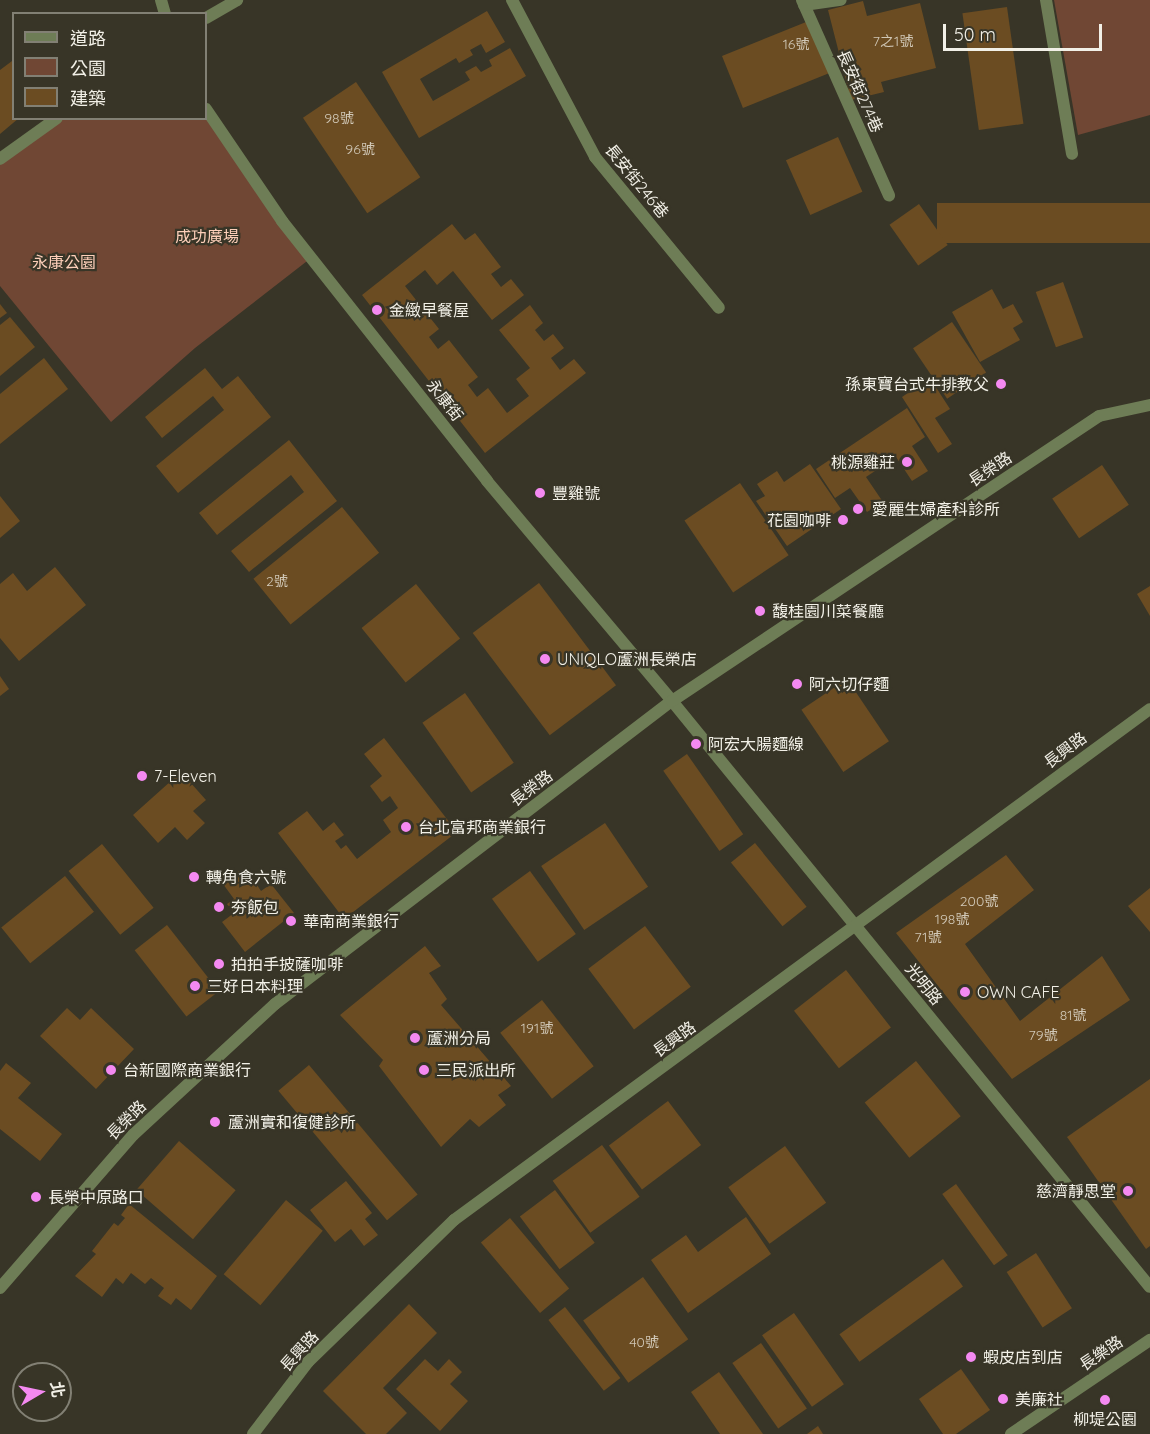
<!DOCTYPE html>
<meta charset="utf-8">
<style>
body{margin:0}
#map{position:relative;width:1150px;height:1434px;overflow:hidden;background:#383527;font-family:Quicksand,"Noto Sans TC",sans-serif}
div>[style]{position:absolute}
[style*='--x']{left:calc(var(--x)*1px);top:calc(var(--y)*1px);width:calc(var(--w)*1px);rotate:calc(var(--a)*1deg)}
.green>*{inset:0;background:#704734}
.building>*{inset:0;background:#6b4c22;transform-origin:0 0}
.pedestrian>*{height:12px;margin:-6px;padding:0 6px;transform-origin:6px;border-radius:6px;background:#6e7d56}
.minor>*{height:12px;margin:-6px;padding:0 6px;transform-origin:6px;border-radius:6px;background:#6e7d56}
.tertiary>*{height:12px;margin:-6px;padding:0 6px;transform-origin:6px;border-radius:6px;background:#6e7d56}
.dots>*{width:16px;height:16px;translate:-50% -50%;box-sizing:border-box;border:3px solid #383527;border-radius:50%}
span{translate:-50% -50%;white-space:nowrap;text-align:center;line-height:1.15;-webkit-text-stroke:4.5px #383527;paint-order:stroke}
.number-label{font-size:14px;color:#d0c7b6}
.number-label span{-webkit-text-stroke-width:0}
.street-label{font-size:16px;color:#f2f0e7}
.park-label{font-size:16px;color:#fdcfb9}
.poi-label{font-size:16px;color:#f2f0e7}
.left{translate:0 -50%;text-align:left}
.right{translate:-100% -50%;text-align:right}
.legend{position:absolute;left:12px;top:12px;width:195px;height:108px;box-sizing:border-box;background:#383527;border:2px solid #828074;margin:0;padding:8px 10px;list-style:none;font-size:18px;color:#f2f0e7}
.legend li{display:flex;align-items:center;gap:12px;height:30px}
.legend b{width:30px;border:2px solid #828074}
.north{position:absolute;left:12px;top:1362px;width:60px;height:60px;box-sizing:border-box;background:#383527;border:2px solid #828074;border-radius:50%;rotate:81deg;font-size:16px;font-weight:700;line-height:24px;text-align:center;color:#f2f0e7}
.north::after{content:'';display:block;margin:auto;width:21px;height:27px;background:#f489f1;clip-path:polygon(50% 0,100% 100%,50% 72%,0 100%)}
.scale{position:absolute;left:943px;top:24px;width:159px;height:27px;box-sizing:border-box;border:3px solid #f2f0e7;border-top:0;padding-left:8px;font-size:18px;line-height:21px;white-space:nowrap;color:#f2f0e7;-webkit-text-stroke:4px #383527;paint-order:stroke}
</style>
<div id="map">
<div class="green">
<div style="clip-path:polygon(1054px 0,1150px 0,1150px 115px,1078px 135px)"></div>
<div style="clip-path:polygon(206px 118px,311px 258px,195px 348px,111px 422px,0 286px,0 165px,57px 119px)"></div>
</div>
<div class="building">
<div style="clip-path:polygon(863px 1px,867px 16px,920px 3px,936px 68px,881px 82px,884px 92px,851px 100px,828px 10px)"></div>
<div style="left:1007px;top:7px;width:118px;height:45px;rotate:82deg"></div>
<div style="clip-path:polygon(487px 11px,505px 42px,486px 53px,481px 44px,470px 50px,473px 55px,459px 63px,456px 58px,420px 79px,433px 101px,470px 80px,465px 72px,476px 66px,481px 72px,492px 66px,489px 60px,510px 48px,526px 76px,419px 138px,382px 72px)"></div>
<div style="left:811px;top:20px;width:56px;height:96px;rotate:68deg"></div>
<div style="clip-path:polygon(12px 61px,14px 118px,19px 118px,0 134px,0 70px)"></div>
<div style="left:356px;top:82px;width:115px;height:64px;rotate:56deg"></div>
<div style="left:838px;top:137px;width:60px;height:57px;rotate:66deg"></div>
<div style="left:1150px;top:203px;width:40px;height:213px;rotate:90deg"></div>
<div style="left:919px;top:204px;width:50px;height:36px;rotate:55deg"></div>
<div style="clip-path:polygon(452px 224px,465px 240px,475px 233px,501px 267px,491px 274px,501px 287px,511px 279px,524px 295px,492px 320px,453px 271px,437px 285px,425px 270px,405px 286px,439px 329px,429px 337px,438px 349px,449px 340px,478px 377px,468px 385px,477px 397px,488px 388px,507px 413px,529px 396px,516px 379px,530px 368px,499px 330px,530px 305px,543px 323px,535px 330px,544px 341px,553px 334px,564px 348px,551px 358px,560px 370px,574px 359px,586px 373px,485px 453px,362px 295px)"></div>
<div style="left:1063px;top:282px;width:59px;height:29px;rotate:70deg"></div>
<div style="clip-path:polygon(992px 289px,1003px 309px,1013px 304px,1023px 322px,1013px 328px,1020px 340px,980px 362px,952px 312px)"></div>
<div style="clip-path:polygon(0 304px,7px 313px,0 318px)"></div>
<div style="clip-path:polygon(10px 317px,35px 347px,0 376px,0 325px)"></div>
<div style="left:952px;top:322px;width:61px;height:47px;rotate:56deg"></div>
<div style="clip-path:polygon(44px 358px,68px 389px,0 444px,0 394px)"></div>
<div style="clip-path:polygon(205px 368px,222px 389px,238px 376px,271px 417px,178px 493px,156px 466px,224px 410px,213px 396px,162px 438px,145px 417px)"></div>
<div style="clip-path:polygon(930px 378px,950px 409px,935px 418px,952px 444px,938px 453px,902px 397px)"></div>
<div style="clip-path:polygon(907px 408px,925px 437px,912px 446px,928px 471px,912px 481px,896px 457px,866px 477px,883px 502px,867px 512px,850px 488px,835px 498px,816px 469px)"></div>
<div style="clip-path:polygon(289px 440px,337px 501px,249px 572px,231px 551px,304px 492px,291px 475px,217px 535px,199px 513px)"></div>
<div style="clip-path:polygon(810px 464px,841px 509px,787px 546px,756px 501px,765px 496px,757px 484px,777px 471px,784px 482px)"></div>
<div style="left:1102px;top:465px;width:48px;height:60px;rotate:56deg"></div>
<div style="left:740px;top:483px;width:87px;height:67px;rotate:56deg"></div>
<div style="clip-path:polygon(0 496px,20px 521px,0 538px)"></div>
<div style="left:342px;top:507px;width:59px;height:114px;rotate:51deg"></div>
<div style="clip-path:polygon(55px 567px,86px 605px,19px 661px,0 638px,0 584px,13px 573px,27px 591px)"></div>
<div style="left:539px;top:583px;width:128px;height:83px;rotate:53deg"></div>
<div style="left:416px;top:584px;width:70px;height:70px;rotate:51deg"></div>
<div style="clip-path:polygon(1150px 586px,1150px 616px,1137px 594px)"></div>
<div style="clip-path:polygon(0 676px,9px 689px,0 696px)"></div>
<div style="left:847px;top:679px;width:75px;height:55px;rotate:56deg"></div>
<div style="left:465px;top:693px;width:85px;height:52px;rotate:55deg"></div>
<div style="clip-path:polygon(384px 738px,457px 832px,344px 919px,278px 833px,307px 811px,323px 831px,334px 822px,344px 835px,335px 841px,341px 849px,346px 845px,357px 859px,391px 832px,383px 820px,398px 808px,390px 796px,382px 802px,370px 786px,382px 776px,364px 754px)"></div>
<div style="left:687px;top:754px;width:98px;height:29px;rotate:55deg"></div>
<div style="clip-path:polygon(181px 772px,206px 800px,193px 811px,205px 823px,187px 840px,175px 827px,158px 843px,133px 815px)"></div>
<div style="left:605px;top:823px;width:77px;height:77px;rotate:56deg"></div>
<div style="left:755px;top:843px;width:82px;height:31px;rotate:51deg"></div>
<div style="left:102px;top:844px;width:82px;height:43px;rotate:51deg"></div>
<div style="clip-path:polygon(1006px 855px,1034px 890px,965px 944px,1020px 1021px,1102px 956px,1130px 1000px,1012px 1079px,896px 933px)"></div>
<div style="clip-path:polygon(239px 871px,251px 886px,255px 882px,261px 891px,271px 884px,294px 913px,245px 952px,222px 922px,234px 913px,227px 904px,234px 899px,223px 884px)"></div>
<div style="left:530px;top:871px;width:78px;height:47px;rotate:54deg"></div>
<div style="left:65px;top:876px;width:46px;height:82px;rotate:51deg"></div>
<div style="clip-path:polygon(1150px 888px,1150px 932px,1128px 906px)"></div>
<div style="left:167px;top:925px;width:84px;height:41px;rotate:52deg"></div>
<div style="left:645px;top:926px;width:76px;height:71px;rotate:53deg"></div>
<div style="clip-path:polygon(425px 946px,441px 966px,429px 973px,447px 999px,441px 1005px,511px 1086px,498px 1095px,506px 1105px,479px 1127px,470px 1119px,441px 1147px,379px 1066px,383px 1060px,340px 1015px)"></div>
<div style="left:846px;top:970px;width:73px;height:66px;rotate:52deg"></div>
<div style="left:542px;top:1000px;width:84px;height:53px;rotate:52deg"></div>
<div style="clip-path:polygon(67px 1008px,80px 1020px,91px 1008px,134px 1049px,96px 1089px,40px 1036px)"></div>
<div style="left:916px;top:1061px;width:71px;height:66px;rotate:51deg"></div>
<div style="clip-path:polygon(6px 1063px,31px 1083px,18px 1098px,62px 1134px,40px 1161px,0 1129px,0 1071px)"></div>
<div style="left:309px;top:1065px;width:169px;height:40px;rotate:50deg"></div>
<div style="clip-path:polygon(1150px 1079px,1150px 1246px,1146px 1249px,1067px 1137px)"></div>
<div style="left:668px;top:1101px;width:55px;height:74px;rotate:53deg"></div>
<div style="left:179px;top:1141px;width:75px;height:65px;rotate:41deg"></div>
<div style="left:602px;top:1145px;width:64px;height:61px;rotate:54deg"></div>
<div style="left:785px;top:1146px;width:70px;height:70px;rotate:54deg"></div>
<div style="clip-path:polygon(346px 1181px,372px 1213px,365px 1219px,378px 1235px,364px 1246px,351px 1229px,335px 1242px,310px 1210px)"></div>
<div style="left:956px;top:1184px;width:88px;height:17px;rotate:54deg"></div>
<div style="left:555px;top:1190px;width:66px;height:44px;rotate:53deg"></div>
<div style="left:286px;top:1200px;width:48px;height:97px;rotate:40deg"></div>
<div style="clip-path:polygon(129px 1204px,217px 1276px,191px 1310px,176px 1298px,171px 1305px,158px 1296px,164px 1288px,151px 1278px,145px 1284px,131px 1273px,123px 1284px,116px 1278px,102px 1297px,75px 1276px,96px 1254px,92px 1251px,114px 1223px,118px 1226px,125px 1218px,121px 1215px)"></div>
<div style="clip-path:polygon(746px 1217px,771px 1254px,688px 1313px,651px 1260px,686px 1235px,698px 1252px)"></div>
<div style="left:510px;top:1218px;width:92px;height:38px;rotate:50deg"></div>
<div style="left:1036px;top:1253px;width:66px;height:35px;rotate:57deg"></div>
<div style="left:943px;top:1259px;width:34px;height:128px;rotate:54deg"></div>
<div style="left:643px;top:1277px;width:77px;height:74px;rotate:54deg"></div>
<div style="clip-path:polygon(409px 1304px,437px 1333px,383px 1388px,407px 1413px,386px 1434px,366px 1434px,323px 1391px)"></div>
<div style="left:565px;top:1307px;width:90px;height:21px;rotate:52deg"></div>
<div style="left:794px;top:1313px;width:87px;height:39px;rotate:55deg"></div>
<div style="left:761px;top:1343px;width:80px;height:35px;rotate:55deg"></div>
<div style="clip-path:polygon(425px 1359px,438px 1371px,449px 1359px,462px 1372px,450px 1384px,468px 1401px,440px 1431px,396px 1389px)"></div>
<div style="clip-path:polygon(961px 1369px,990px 1410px,956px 1434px,943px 1434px,919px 1399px)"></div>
<div style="clip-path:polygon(719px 1372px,763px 1434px,720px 1434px,691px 1392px)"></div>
<div style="clip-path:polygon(818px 1426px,823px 1434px,807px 1434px)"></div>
</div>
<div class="pedestrian">
<div style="--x:1046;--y:0;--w:156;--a:80.4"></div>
</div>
<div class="minor">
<div style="--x:161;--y:0;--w:15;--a:74"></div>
<div style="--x:512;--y:0;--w:178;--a:62.1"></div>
<div style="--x:595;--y:157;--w:195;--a:50.6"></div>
<div style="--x:802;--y:0;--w:214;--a:66"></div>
<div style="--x:804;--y:5;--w:37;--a:-8"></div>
<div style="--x:206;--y:18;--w:36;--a:-30"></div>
<div style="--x:206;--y:109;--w:135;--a:55.8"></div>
<div style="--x:282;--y:221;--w:331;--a:51.7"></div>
<div style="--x:487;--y:481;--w:287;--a:49.9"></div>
<div style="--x:672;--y:701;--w:756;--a:50.8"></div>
<div style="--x:0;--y:159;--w:70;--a:-35.7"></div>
<div style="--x:253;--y:1434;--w:91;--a:-52.6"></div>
<div style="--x:308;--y:1362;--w:204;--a:-44.2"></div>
<div style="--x:454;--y:1220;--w:863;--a:-36.29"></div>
<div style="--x:1011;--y:1434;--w:168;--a:-34.1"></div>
</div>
<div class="tertiary">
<div style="--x:0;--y:1288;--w:203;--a:-49"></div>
<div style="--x:133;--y:1135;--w:193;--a:-42.7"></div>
<div style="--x:275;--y:1004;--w:499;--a:-37.4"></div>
<div style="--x:672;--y:701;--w:513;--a:-33.72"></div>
<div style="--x:1099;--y:416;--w:52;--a:-12.2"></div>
</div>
<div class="dots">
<div style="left:377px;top:310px;background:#f489f1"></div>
<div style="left:1001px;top:384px;background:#f489f1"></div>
<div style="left:907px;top:462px;background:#f489f1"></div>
<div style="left:540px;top:493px;background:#f489f1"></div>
<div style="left:858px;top:509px;background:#f489f1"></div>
<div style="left:843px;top:520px;background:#f489f1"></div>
<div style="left:760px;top:611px;background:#f489f1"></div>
<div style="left:545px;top:659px;background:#f489f1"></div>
<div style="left:797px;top:684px;background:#f489f1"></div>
<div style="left:696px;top:744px;background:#f489f1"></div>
<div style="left:142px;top:776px;background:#f489f1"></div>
<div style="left:406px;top:827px;background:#f489f1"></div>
<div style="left:194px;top:877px;background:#f489f1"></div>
<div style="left:219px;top:907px;background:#f489f1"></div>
<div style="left:291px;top:921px;background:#f489f1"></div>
<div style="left:219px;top:964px;background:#f489f1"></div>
<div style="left:195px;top:986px;background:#f489f1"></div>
<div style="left:965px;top:992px;background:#f489f1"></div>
<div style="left:415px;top:1038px;background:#f489f1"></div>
<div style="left:111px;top:1070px;background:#f489f1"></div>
<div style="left:424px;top:1070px;background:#f489f1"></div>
<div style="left:215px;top:1122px;background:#f489f1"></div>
<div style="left:1128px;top:1191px;background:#f489f1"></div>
<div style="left:36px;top:1197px;background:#f489f1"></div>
<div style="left:971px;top:1357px;background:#f489f1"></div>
<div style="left:1003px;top:1399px;background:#f489f1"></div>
<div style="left:1105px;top:1400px;background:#f489f1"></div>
</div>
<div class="number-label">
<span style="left:893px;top:41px">7之1號</span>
<span style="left:796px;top:44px">16號</span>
<span style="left:339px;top:118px">98號</span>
<span style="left:360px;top:149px">96號</span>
<span style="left:277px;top:581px">2號</span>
<span style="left:979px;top:901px">200號</span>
<span style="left:952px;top:919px">198號</span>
<span style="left:928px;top:937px">71號</span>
<span style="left:1073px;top:1015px">81號</span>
<span style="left:537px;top:1028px">191號</span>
<span style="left:1043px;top:1035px">79號</span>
<span style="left:644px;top:1342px">40號</span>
</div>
<div class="street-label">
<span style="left:860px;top:91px;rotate:66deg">長安街274巷</span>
<span style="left:637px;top:181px;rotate:51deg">長安街246巷</span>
<span style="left:445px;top:400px;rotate:52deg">永康街</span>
<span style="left:990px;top:469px;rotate:-34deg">長榮路</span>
<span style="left:1065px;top:750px;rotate:-37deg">長興路</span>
<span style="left:531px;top:788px;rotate:-37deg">長榮路</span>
<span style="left:924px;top:984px;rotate:51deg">光明路</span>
<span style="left:674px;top:1039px;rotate:-36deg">長興路</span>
<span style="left:126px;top:1120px;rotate:-45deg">長榮路</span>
<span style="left:299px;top:1351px;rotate:-48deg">長興路</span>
<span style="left:1101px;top:1353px;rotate:-34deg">長樂路</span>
</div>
<div class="park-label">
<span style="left:207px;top:236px">成功廣場</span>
<span style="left:64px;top:262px">永康公園</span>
</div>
<div class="poi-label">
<span class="left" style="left:389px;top:310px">金緻早餐屋</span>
<span class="right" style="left:989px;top:384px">孫東寶台式牛排教父</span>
<span class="right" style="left:895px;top:462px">桃源雞莊</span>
<span class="left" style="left:552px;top:493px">豐雞號</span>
<span class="left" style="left:872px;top:509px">愛麗生婦產科診所</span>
<span class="right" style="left:831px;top:520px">花園咖啡</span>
<span class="left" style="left:772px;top:611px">馥桂園川菜餐廳</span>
<span class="left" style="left:557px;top:659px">UNIQLO蘆洲長榮店</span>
<span class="left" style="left:809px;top:684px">阿六切仔麵</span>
<span class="left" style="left:708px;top:744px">阿宏大腸麵線</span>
<span class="left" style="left:154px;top:776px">7-Eleven</span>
<span class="left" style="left:418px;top:827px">台北富邦商業銀行</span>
<span class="left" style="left:206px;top:877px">轉角食六號</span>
<span class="left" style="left:231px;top:907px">夯飯包</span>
<span class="left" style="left:303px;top:921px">華南商業銀行</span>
<span class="left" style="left:231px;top:964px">拍拍手披薩咖啡</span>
<span class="left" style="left:207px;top:986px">三好日本料理</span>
<span class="left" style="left:977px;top:992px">OWN CAFE</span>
<span class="left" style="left:427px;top:1038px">蘆洲分局</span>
<span class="left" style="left:123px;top:1070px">台新國際商業銀行</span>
<span class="left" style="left:436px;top:1070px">三民派出所</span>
<span class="left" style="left:228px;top:1122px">蘆洲實和復健診所</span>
<span class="right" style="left:1116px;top:1191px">慈濟靜思堂</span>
<span class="left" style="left:48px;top:1197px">長榮中原路口</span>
<span class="left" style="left:983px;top:1357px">蝦皮店到店</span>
<span class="left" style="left:1015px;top:1399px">美廉社</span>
<span style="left:1105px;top:1419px">柳堤公園</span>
</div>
<ul class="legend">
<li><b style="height:8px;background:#6e7d56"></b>道路</li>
<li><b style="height:16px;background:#704734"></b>公園</li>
<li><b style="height:16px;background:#6b4c22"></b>建築</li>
</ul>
<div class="north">北</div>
<div class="scale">50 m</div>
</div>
